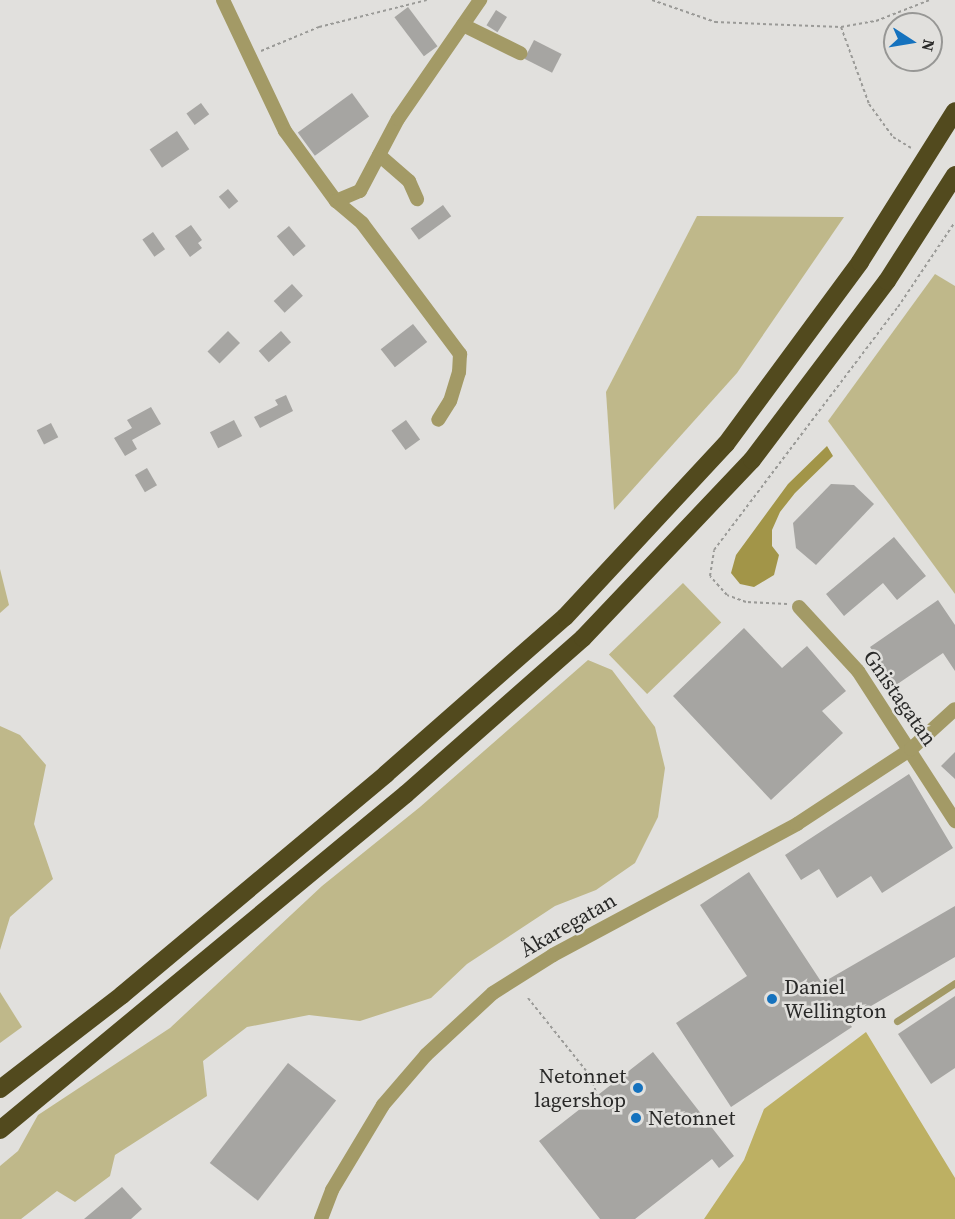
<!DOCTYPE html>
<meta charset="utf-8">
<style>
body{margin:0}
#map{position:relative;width:955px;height:1219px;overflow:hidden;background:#e1e0dd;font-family:"Source Serif 4",serif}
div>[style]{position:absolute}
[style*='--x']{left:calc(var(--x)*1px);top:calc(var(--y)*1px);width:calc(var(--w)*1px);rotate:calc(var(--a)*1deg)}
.green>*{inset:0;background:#bfb88a;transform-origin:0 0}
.forest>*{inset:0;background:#bdb063}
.water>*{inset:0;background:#a29548}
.building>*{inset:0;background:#a6a5a2;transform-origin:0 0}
.path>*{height:2px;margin-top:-1px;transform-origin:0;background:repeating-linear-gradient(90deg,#9a9a97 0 3px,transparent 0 6px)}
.service>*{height:7px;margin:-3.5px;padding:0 3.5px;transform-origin:3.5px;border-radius:3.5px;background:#a39a66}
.minor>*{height:14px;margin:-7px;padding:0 7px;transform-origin:7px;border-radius:7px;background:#a39a66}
.motorway>*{height:18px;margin:-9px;padding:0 9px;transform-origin:9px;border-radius:9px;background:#524a1e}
.dots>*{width:16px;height:16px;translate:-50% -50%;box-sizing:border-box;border:3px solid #e1e0dd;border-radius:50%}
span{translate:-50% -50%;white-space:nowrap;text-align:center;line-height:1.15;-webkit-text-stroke:5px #e1e0dd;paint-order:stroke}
.street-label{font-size:21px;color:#292928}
.poi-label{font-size:21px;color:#292928}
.left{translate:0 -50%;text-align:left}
.right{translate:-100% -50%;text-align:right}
.north{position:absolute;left:883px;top:12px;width:60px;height:60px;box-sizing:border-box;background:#e1e0dd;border:2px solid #979795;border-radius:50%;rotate:102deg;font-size:16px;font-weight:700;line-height:24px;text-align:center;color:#292928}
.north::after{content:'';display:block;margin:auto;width:21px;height:27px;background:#1572be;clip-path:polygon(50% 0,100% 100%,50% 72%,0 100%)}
</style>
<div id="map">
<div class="green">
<div style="clip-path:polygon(697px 216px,844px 217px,737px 373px,614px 510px,606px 392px)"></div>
<div style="clip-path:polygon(935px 274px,955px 286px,955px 594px,828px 421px)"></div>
<div style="clip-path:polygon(0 569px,9px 605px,0 613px)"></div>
<div style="left:683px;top:583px;width:55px;height:103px;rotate:46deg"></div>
<div style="clip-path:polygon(588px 660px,612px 670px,655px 727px,665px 768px,658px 817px,635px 863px,596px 890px,555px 906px,467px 964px,431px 998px,360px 1021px,309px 1015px,247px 1027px,203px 1061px,207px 1096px,115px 1155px,110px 1176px,75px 1202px,57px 1191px,21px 1219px,0 1219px,0 1166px,18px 1151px,38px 1115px,170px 1028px,322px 886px,420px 807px)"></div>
<div style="clip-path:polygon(0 726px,20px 735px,46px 765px,34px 824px,53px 879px,10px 917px,0 950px)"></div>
<div style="clip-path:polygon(0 992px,22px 1027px,0 1043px)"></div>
</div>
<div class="forest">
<div style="clip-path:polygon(866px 1032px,955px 1178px,955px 1219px,704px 1219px,744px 1160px,764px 1109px)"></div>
</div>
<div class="water">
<div style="clip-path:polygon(827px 446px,833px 456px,795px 493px,780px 512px,772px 530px,772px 546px,779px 555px,774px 575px,754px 587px,740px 584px,731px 573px,736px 555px,788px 484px)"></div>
</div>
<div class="building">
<div style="left:408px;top:7px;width:49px;height:17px;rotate:53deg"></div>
<div style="left:496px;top:10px;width:13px;height:18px;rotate:32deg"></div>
<div style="left:534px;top:40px;width:31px;height:21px;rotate:27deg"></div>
<div style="left:352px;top:93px;width:29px;height:67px;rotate:54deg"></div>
<div style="left:201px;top:103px;width:14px;height:18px;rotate:54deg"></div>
<div style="left:177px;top:131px;width:22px;height:33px;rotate:56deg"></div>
<div style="left:228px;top:189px;width:16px;height:12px;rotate:50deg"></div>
<div style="left:443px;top:205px;width:14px;height:40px;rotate:54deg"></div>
<div style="clip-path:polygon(191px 225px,202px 240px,198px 243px,202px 248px,190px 257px,175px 236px)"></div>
<div style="left:289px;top:226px;width:26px;height:16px;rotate:50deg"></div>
<div style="left:153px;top:232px;width:21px;height:13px;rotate:55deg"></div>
<div style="left:292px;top:284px;width:16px;height:25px;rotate:47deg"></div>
<div style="left:413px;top:324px;width:23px;height:41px;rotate:52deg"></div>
<div style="left:228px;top:331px;width:17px;height:29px;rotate:45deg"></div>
<div style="left:281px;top:331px;width:15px;height:30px;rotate:48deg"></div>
<div style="clip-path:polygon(286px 395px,293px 411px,260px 428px,254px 417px,278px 405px,275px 400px)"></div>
<div style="clip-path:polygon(151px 407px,161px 424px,132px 440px,137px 449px,125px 456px,114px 438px,132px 428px,127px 420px)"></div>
<div style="left:234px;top:420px;width:18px;height:27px;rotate:63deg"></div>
<div style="left:406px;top:420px;width:24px;height:18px;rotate:54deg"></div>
<div style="left:51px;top:423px;width:16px;height:16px;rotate:63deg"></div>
<div style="left:147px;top:468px;width:20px;height:14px;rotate:60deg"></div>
<div style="clip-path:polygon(831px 484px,854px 485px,874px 504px,816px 565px,796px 548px,793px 523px)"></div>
<div style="clip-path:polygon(894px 537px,926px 576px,897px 600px,883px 583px,844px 616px,826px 594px)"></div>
<div style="clip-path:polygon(938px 600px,955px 625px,955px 671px,943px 653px,896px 685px,870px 647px)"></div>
<div style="clip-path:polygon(744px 628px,782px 668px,807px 646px,846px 691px,822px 711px,843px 733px,771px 800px,673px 696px)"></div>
<div style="clip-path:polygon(955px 752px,955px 779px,941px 766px)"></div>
<div style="clip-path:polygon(909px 774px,953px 848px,882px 893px,871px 876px,837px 898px,819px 869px,801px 880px,785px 855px)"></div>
<div style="clip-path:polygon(749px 872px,822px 983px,955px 906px,955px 957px,847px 1020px,852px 1027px,731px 1107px,676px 1023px,747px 976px,700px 905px)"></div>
<div style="clip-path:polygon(955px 996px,955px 1068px,931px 1084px,898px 1034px)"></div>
<div style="clip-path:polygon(653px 1052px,734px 1156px,719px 1168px,712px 1159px,635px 1219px,600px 1219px,539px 1141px)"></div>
<div style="left:288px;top:1063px;width:61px;height:127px;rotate:38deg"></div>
<div style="clip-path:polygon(122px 1187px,142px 1209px,131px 1219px,84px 1219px)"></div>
</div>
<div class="path">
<div style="--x:652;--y:0;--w:67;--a:19.2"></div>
<div style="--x:715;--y:22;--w:126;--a:2.3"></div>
<div style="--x:841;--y:27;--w:36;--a:-10"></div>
<div style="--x:876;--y:21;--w:58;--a:-21.3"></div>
<div style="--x:841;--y:27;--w:82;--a:70"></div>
<div style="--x:869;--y:104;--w:41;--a:54"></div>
<div style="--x:893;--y:137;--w:21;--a:31"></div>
<div style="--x:261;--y:51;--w:63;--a:-22.5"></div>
<div style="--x:319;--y:27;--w:111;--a:-14"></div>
<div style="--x:787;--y:604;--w:41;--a:-177.2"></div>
<div style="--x:746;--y:602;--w:20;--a:-160"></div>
<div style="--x:727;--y:595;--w:25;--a:-132"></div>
<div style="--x:710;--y:576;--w:26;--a:-81"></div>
<div style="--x:714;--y:550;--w:305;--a:-52.9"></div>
<div style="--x:898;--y:307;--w:102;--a:-56.2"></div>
<div style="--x:528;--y:998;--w:101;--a:51.4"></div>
<div style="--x:591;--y:1077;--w:19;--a:72"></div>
</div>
<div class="service">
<div style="--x:897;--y:1021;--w:69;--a:-33.2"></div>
</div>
<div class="minor">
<div style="--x:223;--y:0;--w:145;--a:64.7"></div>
<div style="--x:285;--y:131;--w:87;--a:53.9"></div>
<div style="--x:336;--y:201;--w:26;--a:-23"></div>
<div style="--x:360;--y:191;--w:81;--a:-62.2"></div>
<div style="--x:398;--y:119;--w:145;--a:-55.4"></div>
<div style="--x:463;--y:25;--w:64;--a:26.2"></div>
<div style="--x:379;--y:155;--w:40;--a:41"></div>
<div style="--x:409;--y:181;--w:20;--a:66"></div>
<div style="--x:336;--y:201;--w:34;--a:40"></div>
<div style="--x:362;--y:223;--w:164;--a:53.2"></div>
<div style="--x:460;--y:354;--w:18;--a:93"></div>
<div style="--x:459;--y:372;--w:30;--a:107"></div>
<div style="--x:450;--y:401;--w:22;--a:122"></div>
<div style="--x:799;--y:607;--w:87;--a:47.3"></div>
<div style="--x:858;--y:671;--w:179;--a:57.1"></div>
<div style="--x:321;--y:1219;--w:31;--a:-69"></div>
<div style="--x:332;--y:1190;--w:99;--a:-59"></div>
<div style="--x:383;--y:1105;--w:66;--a:-49.3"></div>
<div style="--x:426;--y:1055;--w:91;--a:-42.8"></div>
<div style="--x:493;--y:993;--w:71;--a:-32.3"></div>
<div style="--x:553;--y:955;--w:277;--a:-28.2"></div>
<div style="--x:797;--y:824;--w:136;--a:-33.3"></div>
<div style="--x:911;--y:749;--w:59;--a:-42.3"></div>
</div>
<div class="motorway">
<div style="--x:0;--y:1089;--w:154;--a:-37.6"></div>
<div style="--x:122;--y:995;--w:344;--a:-39.9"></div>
<div style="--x:386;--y:774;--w:238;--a:-41.3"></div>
<div style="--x:565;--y:617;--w:236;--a:-47.1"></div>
<div style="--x:726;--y:444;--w:226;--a:-53.6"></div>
<div style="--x:860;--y:262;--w:178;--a:-57.8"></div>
<div style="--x:0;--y:1130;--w:527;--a:-39.61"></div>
<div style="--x:406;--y:794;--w:236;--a:-41.4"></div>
<div style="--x:583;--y:638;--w:245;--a:-46.5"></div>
<div style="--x:752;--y:460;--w:224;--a:-53"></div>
<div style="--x:887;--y:281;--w:126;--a:-57.3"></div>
</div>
<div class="dots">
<div style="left:772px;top:999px;background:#1572be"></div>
<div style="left:638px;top:1088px;background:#1572be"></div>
<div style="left:636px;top:1118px;background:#1572be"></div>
</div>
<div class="street-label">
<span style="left:900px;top:698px;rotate:55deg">Gnistagatan</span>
<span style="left:568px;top:925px;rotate:-30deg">Åkaregatan</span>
</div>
<div class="poi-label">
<span class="left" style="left:784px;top:999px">Daniel<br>Wellington</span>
<span class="right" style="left:626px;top:1088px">Netonnet<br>lagershop</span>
<span class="left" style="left:648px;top:1118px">Netonnet</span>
</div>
<div class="north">N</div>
</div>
